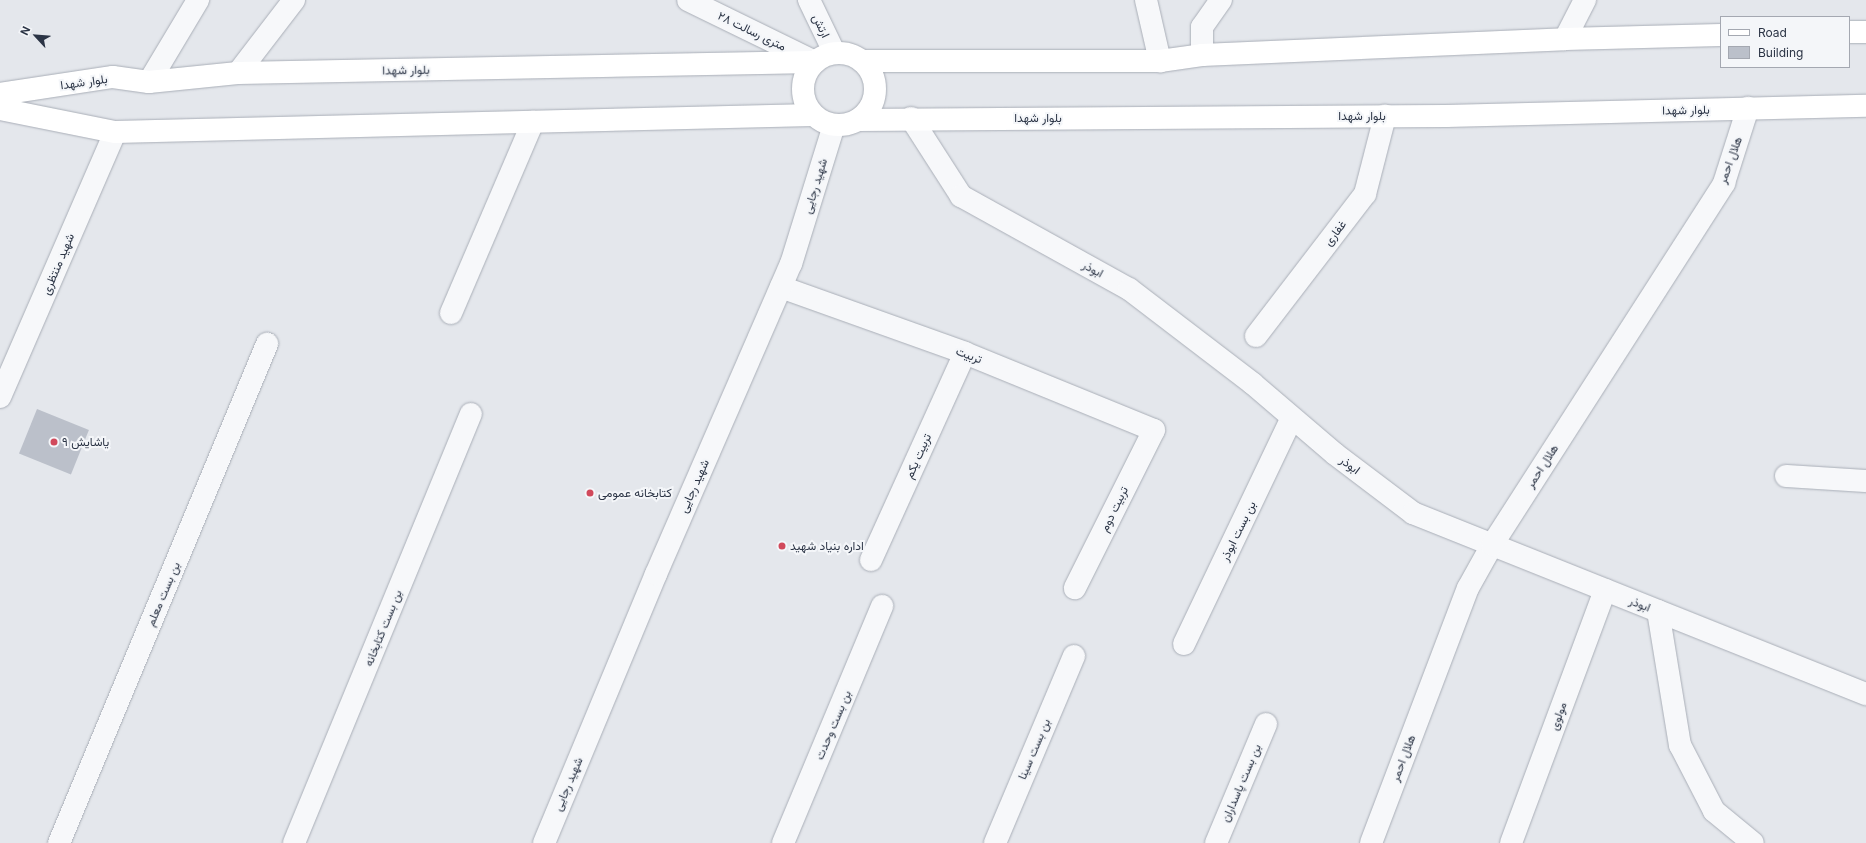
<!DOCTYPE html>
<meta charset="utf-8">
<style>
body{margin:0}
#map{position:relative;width:1866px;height:843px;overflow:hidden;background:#e4e7ec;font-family:Inter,Vazirmatn,sans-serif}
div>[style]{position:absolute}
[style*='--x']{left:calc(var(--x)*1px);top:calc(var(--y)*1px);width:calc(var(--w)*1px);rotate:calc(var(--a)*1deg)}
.building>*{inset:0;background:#bbc0ca;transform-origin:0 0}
.roads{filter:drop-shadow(0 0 1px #a9aeb7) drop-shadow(0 0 1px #a9aeb7)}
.minor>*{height:22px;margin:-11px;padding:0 11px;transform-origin:11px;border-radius:11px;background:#f7f8fa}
.major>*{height:22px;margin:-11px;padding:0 11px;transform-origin:11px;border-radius:11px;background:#fff}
.major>.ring{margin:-11px;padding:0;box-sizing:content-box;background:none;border:22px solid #fff;border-radius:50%}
.dots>*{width:11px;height:11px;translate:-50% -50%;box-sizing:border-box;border:2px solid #f4f6f9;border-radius:50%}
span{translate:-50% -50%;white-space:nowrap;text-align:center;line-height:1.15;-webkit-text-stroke:4px #f4f6f9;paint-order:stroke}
.street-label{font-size:12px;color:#2b3445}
.poi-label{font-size:12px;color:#2b3445}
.left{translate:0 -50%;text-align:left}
.legend{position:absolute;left:1720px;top:16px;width:130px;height:52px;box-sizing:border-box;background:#f4f6f9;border:1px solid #a4a8b1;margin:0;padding:5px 7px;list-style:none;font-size:12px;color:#2b3445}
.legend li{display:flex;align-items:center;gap:8px;height:20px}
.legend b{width:20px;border:1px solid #a4a8b1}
.north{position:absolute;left:16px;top:16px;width:40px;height:40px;-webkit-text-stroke:3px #f4f6f9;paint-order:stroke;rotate:296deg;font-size:11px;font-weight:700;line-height:16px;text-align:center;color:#2b3445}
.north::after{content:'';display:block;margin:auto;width:14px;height:18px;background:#2b3445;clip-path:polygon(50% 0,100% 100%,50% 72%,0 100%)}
</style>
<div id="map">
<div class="building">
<div style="left:37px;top:409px;width:56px;height:48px;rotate:22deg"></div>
</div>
<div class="roads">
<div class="minor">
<div style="--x:688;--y:0;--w:141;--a:26"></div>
<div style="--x:809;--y:0;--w:58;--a:64.3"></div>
<div style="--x:1146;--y:0;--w:63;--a:77.1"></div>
<div style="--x:1565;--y:39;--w:44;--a:-62.9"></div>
<div style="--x:1202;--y:55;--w:28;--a:-90"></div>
<div style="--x:1202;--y:27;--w:33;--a:-55"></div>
<div style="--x:238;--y:73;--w:92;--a:-52.5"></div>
<div style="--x:149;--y:82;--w:96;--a:-59.1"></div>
<div style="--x:911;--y:118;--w:93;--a:57.3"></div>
<div style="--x:961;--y:196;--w:192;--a:29"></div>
<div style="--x:1129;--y:289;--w:155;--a:37.4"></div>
<div style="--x:1252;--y:383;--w:109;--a:40.5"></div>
<div style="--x:1335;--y:454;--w:98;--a:37.1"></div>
<div style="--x:1413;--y:513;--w:488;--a:21.8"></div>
<div style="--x:781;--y:287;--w:195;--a:19.7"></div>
<div style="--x:965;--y:353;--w:204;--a:22.2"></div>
<div style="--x:1154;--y:430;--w:177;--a:116.6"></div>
<div style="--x:451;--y:313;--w:208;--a:-66.8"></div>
<div style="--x:1256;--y:336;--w:179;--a:-52.5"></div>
<div style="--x:1365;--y:194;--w:81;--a:-75.6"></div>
<div style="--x:0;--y:397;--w:289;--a:-66.5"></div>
<div style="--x:1786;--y:476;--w:80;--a:3.6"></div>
<div style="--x:871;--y:560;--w:227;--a:-65.6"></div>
<div style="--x:1658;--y:611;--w:136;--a:80.7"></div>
<div style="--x:1680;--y:745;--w:74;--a:62.7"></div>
<div style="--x:1714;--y:811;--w:50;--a:39.4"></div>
<div style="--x:1184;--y:644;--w:250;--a:-64.5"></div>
<div style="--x:59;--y:843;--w:541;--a:-67.37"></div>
<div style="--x:294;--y:843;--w:464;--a:-67.6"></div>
<div style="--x:544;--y:843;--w:291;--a:-67.4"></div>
<div style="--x:656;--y:574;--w:338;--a:-66.5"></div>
<div style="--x:791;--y:264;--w:145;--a:-72.8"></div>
<div style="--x:783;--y:843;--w:257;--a:-67.3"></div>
<div style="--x:995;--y:843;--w:203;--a:-67.1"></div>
<div style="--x:1216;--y:843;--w:129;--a:-67.2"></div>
<div style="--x:1371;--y:843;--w:273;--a:-69.2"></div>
<div style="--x:1468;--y:588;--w:49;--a:-60.8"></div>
<div style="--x:1492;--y:545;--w:430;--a:-57.3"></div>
<div style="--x:1724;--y:183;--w:79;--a:-72.3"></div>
<div style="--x:1511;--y:843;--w:270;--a:-69.6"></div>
</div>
<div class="major">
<div style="--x:1849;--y:32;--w:17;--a:0"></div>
<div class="ring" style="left:803px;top:53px;width:50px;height:50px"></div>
<div style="--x:862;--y:61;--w:298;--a:0"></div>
<div style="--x:1160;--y:61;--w:42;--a:-8.1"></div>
<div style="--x:1202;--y:55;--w:363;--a:-2.5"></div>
<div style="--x:1565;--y:39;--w:156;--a:-1.5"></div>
<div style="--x:0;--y:94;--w:114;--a:-8.6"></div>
<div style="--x:113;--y:77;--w:36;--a:8"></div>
<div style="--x:149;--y:82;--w:89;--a:-5.8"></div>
<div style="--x:238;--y:73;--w:577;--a:-1.09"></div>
<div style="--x:0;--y:109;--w:117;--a:11.3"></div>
<div style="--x:115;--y:132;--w:698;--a:-1.4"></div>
<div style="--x:858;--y:120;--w:588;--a:-0.39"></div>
<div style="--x:1446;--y:116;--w:420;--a:-1.4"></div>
</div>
</div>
<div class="dots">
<div style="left:54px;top:442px;background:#d1495b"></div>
<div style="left:590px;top:493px;background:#d1495b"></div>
<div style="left:782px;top:546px;background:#d1495b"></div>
</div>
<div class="street-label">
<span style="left:821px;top:26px;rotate:64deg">ارتش</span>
<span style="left:752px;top:31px;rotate:26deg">۲۸ متری رسالت</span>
<span style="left:406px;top:70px;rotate:-1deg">بلوار شهدا</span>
<span style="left:84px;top:82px;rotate:-8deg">بلوار شهدا</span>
<span style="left:1686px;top:110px;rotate:-1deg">بلوار شهدا</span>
<span style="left:1362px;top:116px">بلوار شهدا</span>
<span style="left:1038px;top:118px">بلوار شهدا</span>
<span style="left:1730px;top:160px;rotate:-70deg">هلال احمر</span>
<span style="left:815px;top:186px;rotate:-73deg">شهید رجایی</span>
<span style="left:1335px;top:233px;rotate:-53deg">غفاری</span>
<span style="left:58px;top:264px;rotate:-67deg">شهید منتظری</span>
<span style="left:1093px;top:269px;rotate:29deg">ابوذر</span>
<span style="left:969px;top:355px;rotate:21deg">تربیت</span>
<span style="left:918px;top:456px;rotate:-66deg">تربیت یکم</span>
<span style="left:1350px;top:465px;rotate:37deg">ابوذر</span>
<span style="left:1542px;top:466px;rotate:-57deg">هلال احمر</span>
<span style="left:694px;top:486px;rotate:-66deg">شهید رجایی</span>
<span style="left:1114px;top:509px;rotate:-64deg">تربیت دوم</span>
<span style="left:1238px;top:531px;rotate:-64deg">بن بست ابوذر</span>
<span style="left:163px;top:594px;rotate:-67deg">بن بست معلم</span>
<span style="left:1640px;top:604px;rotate:22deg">ابوذر</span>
<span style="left:383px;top:628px;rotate:-68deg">بن بست کتابخانه</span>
<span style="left:1558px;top:716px;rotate:-70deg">مولوی</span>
<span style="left:833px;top:725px;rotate:-67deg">بن بست وحدت</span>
<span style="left:1034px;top:749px;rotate:-67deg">بن بست سینا</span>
<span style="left:1403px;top:758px;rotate:-69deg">هلال احمر</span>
<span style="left:1241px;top:783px;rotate:-67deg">بن بست پاسداران</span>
<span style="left:568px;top:784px;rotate:-67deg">شهید رجایی</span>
</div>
<div class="poi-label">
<span class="left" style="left:62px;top:442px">یاشایش ۹</span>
<span class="left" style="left:598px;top:493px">کتابخانه عمومی</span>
<span class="left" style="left:790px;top:546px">اداره بنیاد شهید</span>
</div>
<ul class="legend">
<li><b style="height:5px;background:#fff"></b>Road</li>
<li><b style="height:11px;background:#bbc0ca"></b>Building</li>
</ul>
<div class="north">N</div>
</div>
